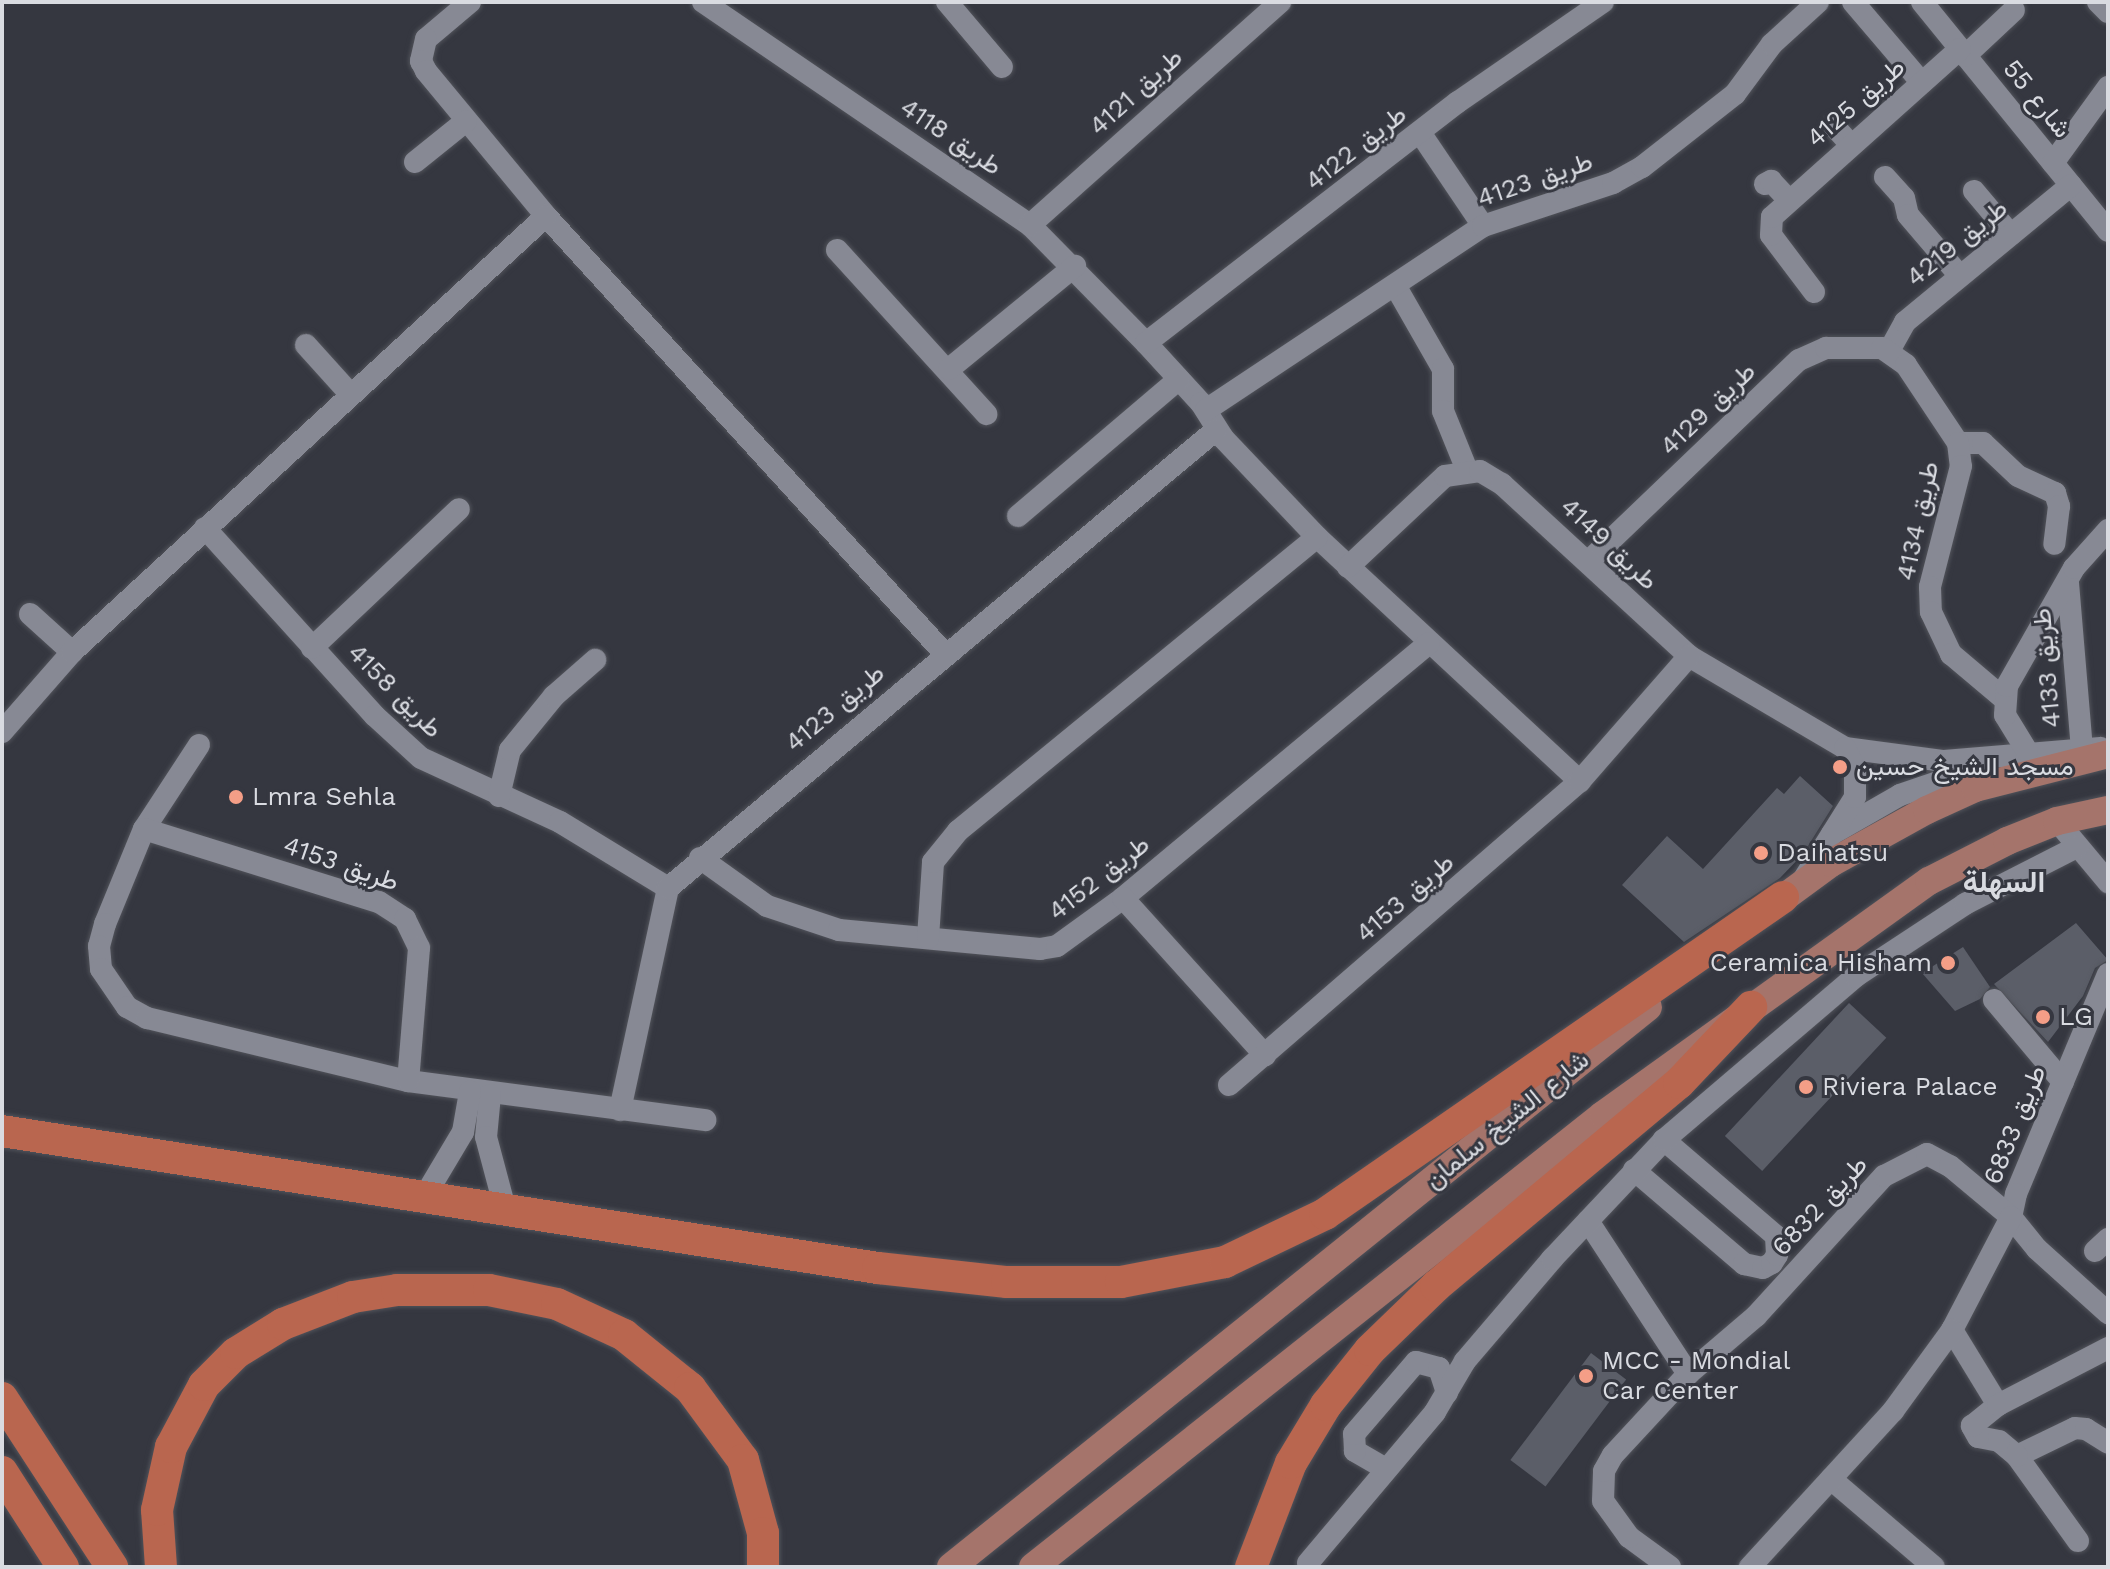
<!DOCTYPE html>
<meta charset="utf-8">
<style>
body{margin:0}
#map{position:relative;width:2110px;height:1569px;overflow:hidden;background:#353740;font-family:"Work Sans",Vazirmatn,sans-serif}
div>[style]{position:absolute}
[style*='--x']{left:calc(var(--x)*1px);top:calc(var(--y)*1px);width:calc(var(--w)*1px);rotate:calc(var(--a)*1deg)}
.building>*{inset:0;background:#5b5e68;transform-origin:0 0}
.roads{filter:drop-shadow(0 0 2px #51535a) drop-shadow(0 0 2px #51535a)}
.minor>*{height:22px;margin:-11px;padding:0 11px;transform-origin:11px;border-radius:11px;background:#878994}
.major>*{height:28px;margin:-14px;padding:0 14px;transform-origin:14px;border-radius:14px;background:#a5746b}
.highway>*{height:32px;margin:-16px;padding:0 16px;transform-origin:16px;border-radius:16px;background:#b9664f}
.dots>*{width:22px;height:22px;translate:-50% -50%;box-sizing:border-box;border:4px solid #353740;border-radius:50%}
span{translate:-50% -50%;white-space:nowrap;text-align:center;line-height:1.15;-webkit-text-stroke:6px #353740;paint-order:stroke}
.street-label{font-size:26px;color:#d9dbe1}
.poi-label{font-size:26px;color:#d9dbe1}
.left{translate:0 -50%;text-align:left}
.right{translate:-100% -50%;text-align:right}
.quarter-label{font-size:30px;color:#d9dbe1;font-weight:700}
.frame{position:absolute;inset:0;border:4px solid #d9dbe1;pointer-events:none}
</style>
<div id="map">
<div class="building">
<div style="clip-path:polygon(1800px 776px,1833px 806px,1803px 854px,1780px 878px,1684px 942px,1622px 885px,1667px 836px,1703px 869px,1777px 788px,1784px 794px)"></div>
<div style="clip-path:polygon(2076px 923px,2108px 960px,2095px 968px,2083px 996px,2048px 1042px,1994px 984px)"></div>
<div style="clip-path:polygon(1963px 947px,1990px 987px,1980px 999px,1955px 1011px,1922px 973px)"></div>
<div style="left:1849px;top:1003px;width:51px;height:182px;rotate:43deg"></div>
<div style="left:1591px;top:1353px;width:44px;height:134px;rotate:37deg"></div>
</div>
<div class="roads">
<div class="minor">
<div style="--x:470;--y:2;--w:57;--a:139.9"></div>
<div style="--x:426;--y:39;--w:23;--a:103"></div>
<div style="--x:421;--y:61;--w:11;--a:63"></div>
<div style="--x:426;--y:71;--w:188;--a:50.4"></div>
<div style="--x:546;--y:216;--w:591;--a:47.67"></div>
<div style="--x:703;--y:2;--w:396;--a:34.3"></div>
<div style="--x:1030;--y:225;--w:165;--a:45.5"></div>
<div style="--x:1146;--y:343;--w:81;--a:47.5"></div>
<div style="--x:1201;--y:403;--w:41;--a:57.8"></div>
<div style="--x:1223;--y:438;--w:137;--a:46.5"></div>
<div style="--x:1317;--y:537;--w:359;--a:42.9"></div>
<div style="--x:947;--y:2;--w:85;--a:49.8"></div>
<div style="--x:1853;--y:2;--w:106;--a:49.6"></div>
<div style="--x:1922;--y:2;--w:295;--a:50.9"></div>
<div style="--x:2098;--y:2;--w:14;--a:45"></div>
<div style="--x:1965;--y:56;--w:67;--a:-43.2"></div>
<div style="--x:1834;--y:126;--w:25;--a:48"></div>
<div style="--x:1421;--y:134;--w:111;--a:56"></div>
<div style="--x:415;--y:162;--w:65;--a:-38.8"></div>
<div style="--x:2053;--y:163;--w:94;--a:-54.1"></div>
<div style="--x:1885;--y:177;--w:28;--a:48"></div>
<div style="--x:1904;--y:198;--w:17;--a:77"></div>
<div style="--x:1908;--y:215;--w:80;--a:49.6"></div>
<div style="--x:1765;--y:184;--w:7;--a:-27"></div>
<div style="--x:1771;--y:181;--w:25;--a:47"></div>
<div style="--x:1974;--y:191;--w:57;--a:49.9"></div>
<div style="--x:1030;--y:225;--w:335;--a:-41.7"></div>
<div style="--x:837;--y:250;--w:222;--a:47.7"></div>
<div style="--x:1396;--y:287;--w:95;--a:60.2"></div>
<div style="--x:1443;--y:369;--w:42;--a:90"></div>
<div style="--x:1443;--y:411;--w:64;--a:67.9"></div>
<div style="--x:1814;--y:292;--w:71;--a:-127"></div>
<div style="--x:1771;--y:235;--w:18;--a:-87"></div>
<div style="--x:1772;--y:217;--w:252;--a:-41.8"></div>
<div style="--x:1146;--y:343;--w:394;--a:-37.7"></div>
<div style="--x:1458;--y:102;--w:176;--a:-34.6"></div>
<div style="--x:306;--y:345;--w:67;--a:48"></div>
<div style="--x:1889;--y:351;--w:33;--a:-61"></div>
<div style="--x:1905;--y:322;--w:215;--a:-39.5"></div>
<div style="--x:949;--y:369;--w:163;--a:-39.3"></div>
<div style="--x:1206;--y:410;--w:333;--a:-33.6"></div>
<div style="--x:1483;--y:226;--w:137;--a:-18.3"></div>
<div style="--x:1613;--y:183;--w:33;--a:-29"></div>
<div style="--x:1642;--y:167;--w:118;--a:-38.1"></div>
<div style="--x:1735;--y:94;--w:62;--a:-53.5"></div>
<div style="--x:1772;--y:44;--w:62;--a:-42.4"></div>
<div style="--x:1958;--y:443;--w:25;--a:0"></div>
<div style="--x:1983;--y:443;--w:48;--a:43.3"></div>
<div style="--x:2018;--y:476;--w:41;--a:24.7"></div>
<div style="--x:2055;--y:493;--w:14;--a:73"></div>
<div style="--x:2059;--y:506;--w:38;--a:97"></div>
<div style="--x:1018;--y:516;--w:211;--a:-40.4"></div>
<div style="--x:205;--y:528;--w:253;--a:47.9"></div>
<div style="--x:375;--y:716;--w:62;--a:42.4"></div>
<div style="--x:421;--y:758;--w:153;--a:24.7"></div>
<div style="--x:560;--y:822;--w:127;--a:31.4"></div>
<div style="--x:1588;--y:562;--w:292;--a:-43.8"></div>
<div style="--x:1799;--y:360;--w:30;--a:-24"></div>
<div style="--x:1826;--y:348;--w:56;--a:0"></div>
<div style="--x:1882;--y:348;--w:29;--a:35"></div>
<div style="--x:1906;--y:365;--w:94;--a:56.3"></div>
<div style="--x:1958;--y:443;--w:23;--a:83"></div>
<div style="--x:1961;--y:466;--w:125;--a:104.4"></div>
<div style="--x:1930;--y:587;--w:25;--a:88"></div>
<div style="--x:1931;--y:612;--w:47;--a:64.5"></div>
<div style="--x:1951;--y:654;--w:68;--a:40.2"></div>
<div style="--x:1348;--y:567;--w:133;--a:-43.2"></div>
<div style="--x:1445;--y:476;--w:35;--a:-8"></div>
<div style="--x:1480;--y:471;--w:26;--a:31"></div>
<div style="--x:1502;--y:484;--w:254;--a:42.6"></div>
<div style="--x:1689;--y:656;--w:181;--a:30.5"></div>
<div style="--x:1845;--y:748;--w:100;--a:7.5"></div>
<div style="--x:1944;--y:761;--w:157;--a:-4.8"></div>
<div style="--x:2068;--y:583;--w:166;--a:85.2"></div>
<div style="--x:30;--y:614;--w:57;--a:42.1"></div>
<div style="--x:312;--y:648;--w:202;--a:-43.4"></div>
<div style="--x:2;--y:732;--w:106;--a:-48.8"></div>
<div style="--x:72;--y:652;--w:644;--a:-42.61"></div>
<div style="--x:199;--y:745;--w:100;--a:123.2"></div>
<div style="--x:144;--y:829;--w:103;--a:112.3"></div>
<div style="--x:105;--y:924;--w:23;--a:105"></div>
<div style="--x:99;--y:946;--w:23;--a:85"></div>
<div style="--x:101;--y:969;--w:46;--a:55.6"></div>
<div style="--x:127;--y:1007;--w:23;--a:29"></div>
<div style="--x:147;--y:1018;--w:268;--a:13.6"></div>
<div style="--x:408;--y:1081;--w:300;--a:7.5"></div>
<div style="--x:2027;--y:751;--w:42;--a:-121.4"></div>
<div style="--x:2005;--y:715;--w:29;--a:-86"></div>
<div style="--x:2007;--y:686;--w:136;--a:-60.4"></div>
<div style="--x:2074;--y:568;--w:51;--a:-48.2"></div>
<div style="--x:499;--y:796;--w:47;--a:-76.6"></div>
<div style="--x:510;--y:750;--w:70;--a:-50.8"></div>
<div style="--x:554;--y:696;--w:55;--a:-41.3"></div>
<div style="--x:2057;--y:821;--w:80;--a:50.1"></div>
<div style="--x:144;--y:829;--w:246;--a:17.3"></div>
<div style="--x:379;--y:902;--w:31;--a:33"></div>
<div style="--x:405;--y:919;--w:32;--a:64"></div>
<div style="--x:419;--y:948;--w:133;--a:94.7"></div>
<div style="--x:1832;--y:834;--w:78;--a:-29.8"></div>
<div style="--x:1900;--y:795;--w:83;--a:-18.9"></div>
<div style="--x:700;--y:858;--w:82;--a:35.6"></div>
<div style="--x:767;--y:906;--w:76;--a:18.4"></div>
<div style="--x:839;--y:930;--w:202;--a:5.4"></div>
<div style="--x:1040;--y:949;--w:17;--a:-10"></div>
<div style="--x:1057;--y:946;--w:82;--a:-36"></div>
<div style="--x:1123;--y:898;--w:398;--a:-39.8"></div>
<div style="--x:1803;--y:880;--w:98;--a:-57.9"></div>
<div style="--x:1855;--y:797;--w:28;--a:-90"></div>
<div style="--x:1855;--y:769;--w:23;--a:-115"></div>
<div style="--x:1123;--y:898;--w:212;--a:47.9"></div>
<div style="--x:928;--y:938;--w:76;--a:-86.2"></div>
<div style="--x:933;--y:862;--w:40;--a:-51"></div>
<div style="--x:958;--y:831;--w:464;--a:-39.3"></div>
<div style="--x:2108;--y:974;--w:238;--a:112.7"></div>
<div style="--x:2016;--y:1194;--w:24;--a:102"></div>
<div style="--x:2011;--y:1217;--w:41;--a:50.9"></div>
<div style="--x:2037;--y:1249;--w:96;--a:42"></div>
<div style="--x:1994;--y:1000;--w:107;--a:49.9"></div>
<div style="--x:1229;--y:1085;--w:464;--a:-40.9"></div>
<div style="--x:1580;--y:781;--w:166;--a:-48.9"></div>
<div style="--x:490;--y:1095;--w:42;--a:95.4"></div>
<div style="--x:486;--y:1137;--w:78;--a:75.1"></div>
<div style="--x:620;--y:1110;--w:227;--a:-77.8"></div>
<div style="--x:668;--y:888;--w:714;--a:-39.89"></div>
<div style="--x:1634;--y:1170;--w:145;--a:40.5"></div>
<div style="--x:1744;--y:1264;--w:19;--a:12"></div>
<div style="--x:1763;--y:1268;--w:10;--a:-29"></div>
<div style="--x:1772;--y:1263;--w:9;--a:-58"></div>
<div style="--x:1777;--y:1255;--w:19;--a:-93"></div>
<div style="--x:1776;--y:1236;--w:148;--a:-139.4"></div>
<div style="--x:423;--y:1199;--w:78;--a:-59.2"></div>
<div style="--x:463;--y:1132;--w:41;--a:-80.1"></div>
<div style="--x:1588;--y:1221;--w:183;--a:56.8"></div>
<div style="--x:2095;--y:1251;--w:18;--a:-43"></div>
<div style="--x:1952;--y:1330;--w:88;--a:58.5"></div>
<div style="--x:2017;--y:1456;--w:64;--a:-25.8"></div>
<div style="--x:2075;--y:1428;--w:11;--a:5"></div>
<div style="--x:2086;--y:1429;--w:26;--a:32"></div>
<div style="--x:1386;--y:1469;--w:36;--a:-150"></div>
<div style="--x:1355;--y:1451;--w:17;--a:-93"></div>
<div style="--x:1354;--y:1434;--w:95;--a:-49.3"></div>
<div style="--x:1416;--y:1362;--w:24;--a:15"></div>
<div style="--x:1439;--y:1368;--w:26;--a:72"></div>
<div style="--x:1831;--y:1479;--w:135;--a:40.5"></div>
<div style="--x:2078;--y:1541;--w:105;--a:-125.7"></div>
<div style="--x:2017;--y:1456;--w:23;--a:-140"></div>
<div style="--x:1999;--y:1441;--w:21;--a:-169"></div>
<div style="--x:1978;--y:1437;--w:13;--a:-119"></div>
<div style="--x:1972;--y:1426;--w:33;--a:-39"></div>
<div style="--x:1998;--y:1405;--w:124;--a:-27.4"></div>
<div style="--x:1308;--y:1563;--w:197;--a:-49.9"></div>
<div style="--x:1435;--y:1412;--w:59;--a:-59.5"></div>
<div style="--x:1465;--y:1361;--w:134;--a:-49.5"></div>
<div style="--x:1552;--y:1259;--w:163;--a:-46.7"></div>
<div style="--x:1664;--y:1140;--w:253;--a:-40.5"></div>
<div style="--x:1856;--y:976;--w:131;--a:-33.4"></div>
<div style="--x:1965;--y:904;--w:126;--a:-27"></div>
<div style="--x:1670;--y:1567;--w:51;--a:-143.8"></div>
<div style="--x:1629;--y:1537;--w:44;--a:-125.8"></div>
<div style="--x:1603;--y:1501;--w:30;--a:-88"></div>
<div style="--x:1604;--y:1471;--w:18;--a:-61"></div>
<div style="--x:1613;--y:1455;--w:110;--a:-47.2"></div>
<div style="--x:1688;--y:1374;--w:89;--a:-40.5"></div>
<div style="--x:1756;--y:1316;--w:190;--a:-47.6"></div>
<div style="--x:1884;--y:1176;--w:48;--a:-27.1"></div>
<div style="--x:1927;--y:1154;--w:26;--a:28"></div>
<div style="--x:1950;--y:1166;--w:80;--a:39.9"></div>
<div style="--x:2011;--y:1217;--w:127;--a:117.6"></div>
<div style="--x:1952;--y:1330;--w:100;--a:126.1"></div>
<div style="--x:1893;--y:1411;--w:212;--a:132.5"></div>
</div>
<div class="major">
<div style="--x:1767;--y:910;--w:79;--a:-36.3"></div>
<div style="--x:1831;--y:863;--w:110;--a:-28.9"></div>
<div style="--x:1927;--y:810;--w:53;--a:-24.6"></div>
<div style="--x:1975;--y:788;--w:137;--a:-14.3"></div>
<div style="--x:951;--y:1567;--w:894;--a:-38.78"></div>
<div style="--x:1033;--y:1567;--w:727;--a:-38.41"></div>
<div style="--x:1603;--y:1115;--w:401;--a:-35.7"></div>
<div style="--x:1929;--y:881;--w:88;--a:-27.1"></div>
<div style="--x:2007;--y:841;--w:54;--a:-21.8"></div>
<div style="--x:2057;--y:821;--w:52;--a:-12.2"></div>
</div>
<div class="highway">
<div style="--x:2;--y:1131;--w:887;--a:8.89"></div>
<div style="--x:878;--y:1268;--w:130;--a:6.2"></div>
<div style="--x:1007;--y:1282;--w:114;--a:0"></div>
<div style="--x:1121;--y:1282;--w:106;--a:-10.9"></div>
<div style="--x:1225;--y:1262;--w:111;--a:-25.6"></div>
<div style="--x:1325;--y:1214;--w:557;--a:-34.69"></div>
<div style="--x:2;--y:1398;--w:202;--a:56.9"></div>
<div style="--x:2;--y:1472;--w:113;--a:57.3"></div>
<div style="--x:161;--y:1567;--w:57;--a:-94"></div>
<div style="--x:157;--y:1510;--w:65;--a:-77.5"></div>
<div style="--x:171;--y:1447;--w:70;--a:-62"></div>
<div style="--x:204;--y:1385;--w:45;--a:-45"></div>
<div style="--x:236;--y:1353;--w:55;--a:-31.7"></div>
<div style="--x:283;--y:1324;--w:75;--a:-21.1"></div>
<div style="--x:353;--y:1297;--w:45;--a:-9"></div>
<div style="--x:397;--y:1290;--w:92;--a:0"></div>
<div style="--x:489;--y:1290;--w:69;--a:11.6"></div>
<div style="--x:557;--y:1304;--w:74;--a:24.8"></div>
<div style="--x:624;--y:1335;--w:85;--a:38.8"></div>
<div style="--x:690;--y:1388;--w:89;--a:53.6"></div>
<div style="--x:743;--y:1460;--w:76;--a:74.7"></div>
<div style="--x:763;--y:1533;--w:34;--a:90"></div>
<div style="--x:1251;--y:1567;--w:111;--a:-69"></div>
<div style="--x:1291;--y:1463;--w:68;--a:-58.9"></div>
<div style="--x:1326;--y:1405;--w:70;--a:-51.3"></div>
<div style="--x:1370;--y:1350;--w:92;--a:-44.1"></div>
<div style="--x:1436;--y:1286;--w:317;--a:-39.9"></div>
<div style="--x:1679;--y:1083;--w:105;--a:-46.5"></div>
</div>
</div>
<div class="dots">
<div style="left:1840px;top:767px;background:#f49e87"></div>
<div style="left:236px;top:797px;background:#f49e87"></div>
<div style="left:1761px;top:853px;background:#f49e87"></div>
<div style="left:1948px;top:963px;background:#f49e87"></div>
<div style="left:2043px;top:1017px;background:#f49e87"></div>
<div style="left:1806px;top:1087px;background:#f49e87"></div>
<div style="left:1586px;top:1376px;background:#f49e87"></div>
</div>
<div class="street-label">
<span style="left:1136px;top:92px;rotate:-42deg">طريق 4121</span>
<span style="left:2037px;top:99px;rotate:51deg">شارع 55</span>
<span style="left:1856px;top:103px;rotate:-41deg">طريق 4125</span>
<span style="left:951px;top:137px;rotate:34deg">طريق 4118</span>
<span style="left:1356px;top:148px;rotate:-38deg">طريق 4122</span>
<span style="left:1535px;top:180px;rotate:-19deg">طريق 4123</span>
<span style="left:1957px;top:243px;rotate:-39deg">طريق 4219</span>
<span style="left:1708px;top:409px;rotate:-44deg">طريق 4129</span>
<span style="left:1918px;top:521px;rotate:-78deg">طريق 4134</span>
<span style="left:1609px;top:544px;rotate:43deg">طريق 4149</span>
<span style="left:2047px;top:668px;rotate:-95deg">طريق 4133</span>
<span style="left:395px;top:691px;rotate:45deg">طريق 4158</span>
<span style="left:835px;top:708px;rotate:-40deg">طريق 4123</span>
<span style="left:341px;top:864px;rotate:19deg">طريق 4153</span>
<span style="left:1099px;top:878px;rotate:-38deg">طريق 4152</span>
<span style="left:1405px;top:898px;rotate:-41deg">طريق 4153</span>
<span style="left:1507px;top:1120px;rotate:-39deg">شارع الشيخ سلمان</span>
<span style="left:2015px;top:1125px;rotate:-68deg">طريق 6833</span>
<span style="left:1820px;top:1206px;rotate:-47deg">طريق 6832</span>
</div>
<div class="poi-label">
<span class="left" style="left:1856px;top:767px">مسجد الشيخ حسين</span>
<span class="left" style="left:252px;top:797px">Lmra Sehla</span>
<span class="left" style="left:1777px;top:853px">Daihatsu</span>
<span class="right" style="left:1932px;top:963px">Ceramica Hisham</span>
<span class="left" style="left:2059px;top:1017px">LG</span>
<span class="left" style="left:1822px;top:1087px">Riviera Palace</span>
<span class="left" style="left:1602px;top:1376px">MCC - Mondial<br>Car Center</span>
</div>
<div class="quarter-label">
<span style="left:2004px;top:882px">السهلة</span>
</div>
<div class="frame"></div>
</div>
